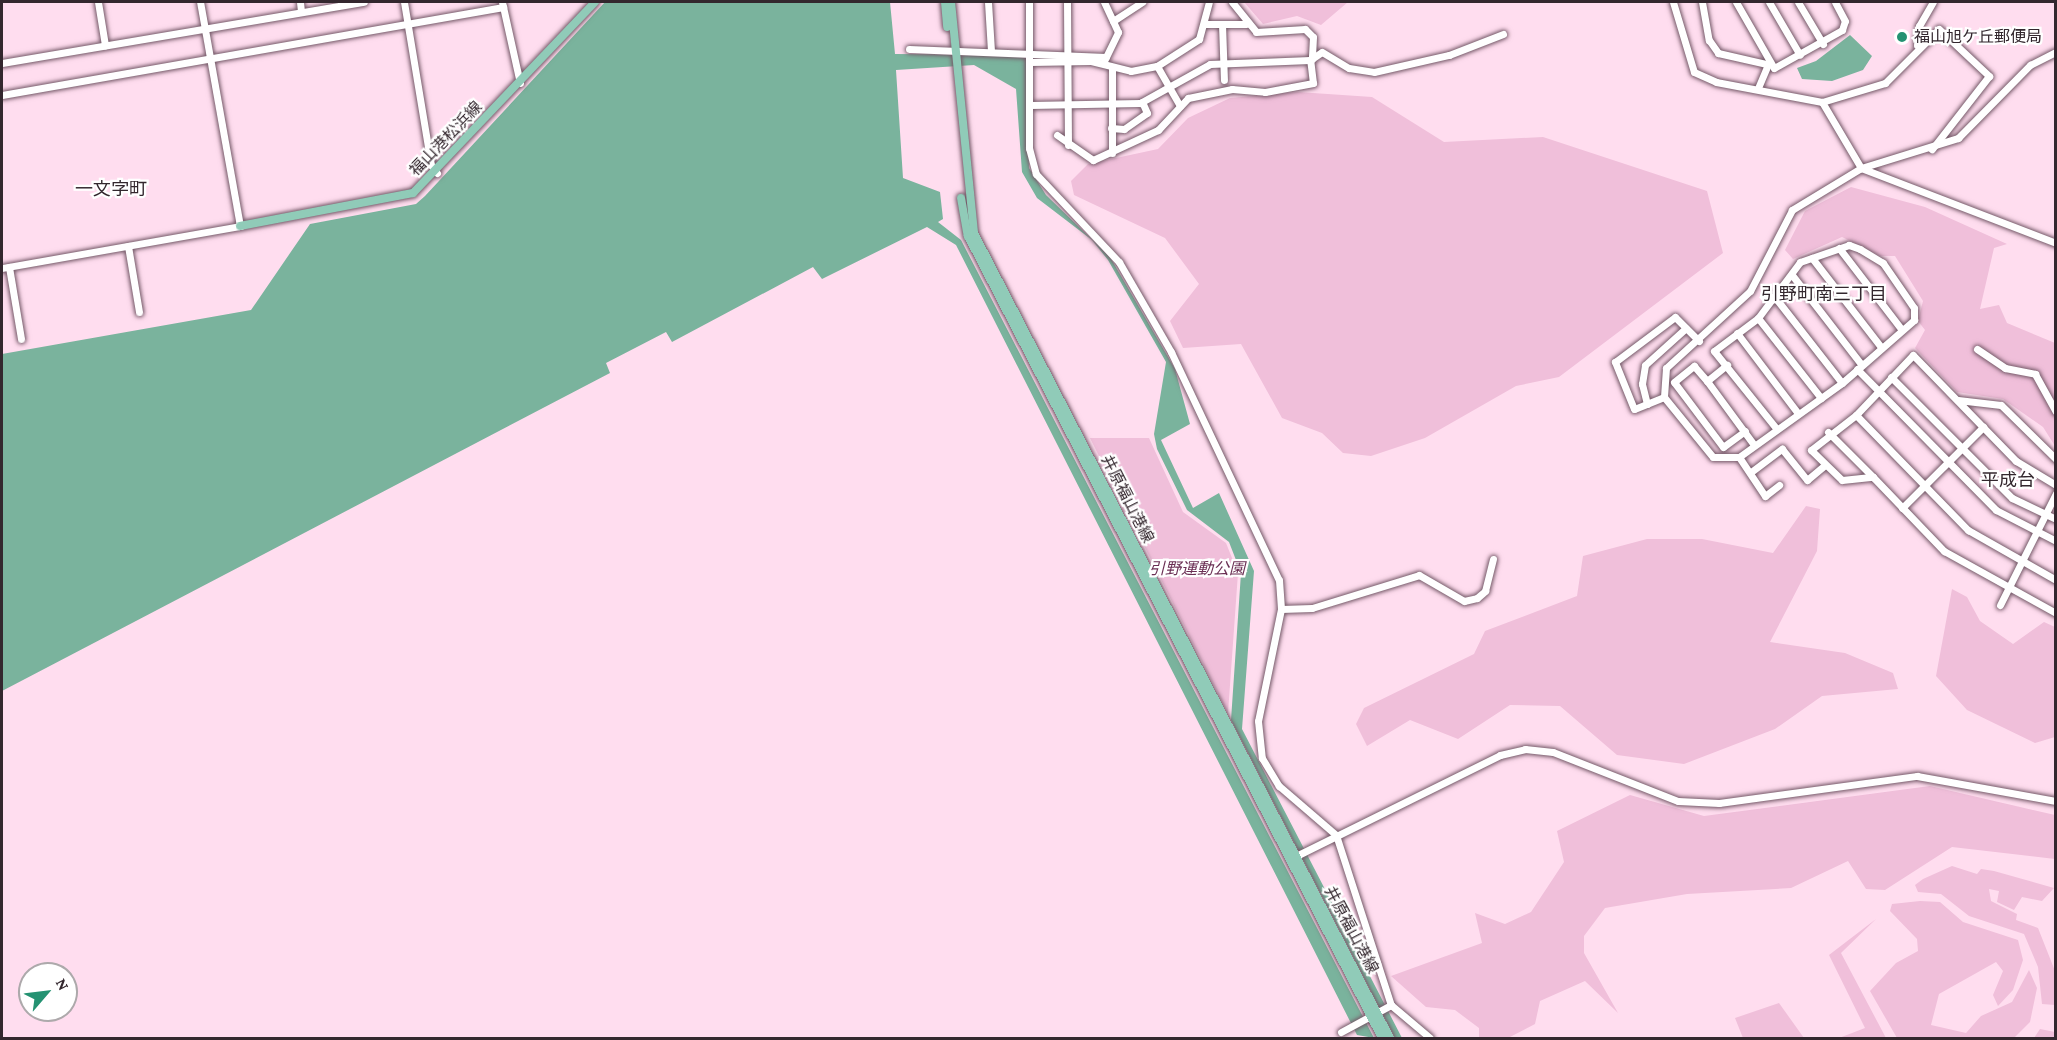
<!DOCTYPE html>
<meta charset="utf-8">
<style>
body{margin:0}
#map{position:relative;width:2057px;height:1040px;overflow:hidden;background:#ffddef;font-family:"Crimson Pro","Noto Sans JP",serif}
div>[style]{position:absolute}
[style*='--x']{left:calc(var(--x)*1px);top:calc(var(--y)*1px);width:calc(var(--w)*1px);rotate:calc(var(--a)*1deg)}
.green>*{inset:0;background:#f0bfda}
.water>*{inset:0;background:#7ab39d}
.roads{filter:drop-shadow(0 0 2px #755968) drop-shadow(0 0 2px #755968)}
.minor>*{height:7px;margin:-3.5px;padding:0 3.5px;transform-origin:3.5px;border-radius:3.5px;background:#fff}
.major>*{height:8px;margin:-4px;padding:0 4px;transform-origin:4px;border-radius:4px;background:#90cbb8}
.dots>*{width:16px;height:16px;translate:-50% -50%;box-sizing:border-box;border:3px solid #fff;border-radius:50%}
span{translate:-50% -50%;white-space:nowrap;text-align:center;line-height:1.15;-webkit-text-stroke:4.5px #fff;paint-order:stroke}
.poi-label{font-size:16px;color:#33272e}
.left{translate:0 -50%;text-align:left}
.street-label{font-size:16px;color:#33272e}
.park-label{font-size:16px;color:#6b2f54;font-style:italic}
.neighbourhood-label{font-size:18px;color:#33272e}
.frame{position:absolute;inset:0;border:3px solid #33272e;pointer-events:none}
.north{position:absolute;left:18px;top:962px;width:60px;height:60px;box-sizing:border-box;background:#fff;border:2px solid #ada9ab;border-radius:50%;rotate:62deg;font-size:16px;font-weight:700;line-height:24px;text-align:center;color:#33272e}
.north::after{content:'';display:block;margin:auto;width:21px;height:27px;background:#249272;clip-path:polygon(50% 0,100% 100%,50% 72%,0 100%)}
</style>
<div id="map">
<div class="green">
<div style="clip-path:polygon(1244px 2px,1348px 2px,1321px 25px,1297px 16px,1263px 24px)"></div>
<div style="clip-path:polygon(1298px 92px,1372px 97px,1444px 142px,1543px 137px,1707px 191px,1723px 253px,1559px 377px,1516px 386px,1425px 438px,1371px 456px,1343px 453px,1322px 433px,1282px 418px,1241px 344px,1183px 348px,1170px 321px,1199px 284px,1165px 238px,1074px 195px,1071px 181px,1088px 164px,1158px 149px,1188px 118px,1230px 98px)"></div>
<div style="clip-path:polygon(1851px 187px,1925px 207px,2007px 244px,1994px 248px,1980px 309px,1999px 305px,2007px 323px,2055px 343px,2055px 446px,2043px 427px,2003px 399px,1957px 392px,1915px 348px,1925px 330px,1918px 321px,1923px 301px,1895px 256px,1880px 256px,1842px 237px,1793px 259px,1785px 250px,1805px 211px)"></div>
<div style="clip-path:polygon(1090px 438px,1149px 438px,1183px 512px,1226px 543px,1238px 573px,1228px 713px)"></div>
<div style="clip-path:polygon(1806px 506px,1820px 509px,1817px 551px,1770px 642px,1845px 653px,1893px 673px,1898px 689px,1822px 696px,1775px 729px,1684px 764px,1617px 755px,1560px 706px,1510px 705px,1458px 739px,1410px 720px,1367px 746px,1356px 724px,1364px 708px,1474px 654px,1485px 631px,1577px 596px,1583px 556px,1647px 539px,1702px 539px,1773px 553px)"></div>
<div style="clip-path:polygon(1952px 589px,1967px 597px,1980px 621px,2013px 644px,2044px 622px,2055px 627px,2055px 737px,2035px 743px,1967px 710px,1936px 676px)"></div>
<div style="clip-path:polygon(1930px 786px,2055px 815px,2055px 859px,1952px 847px,1885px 890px,1866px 889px,1848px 861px,1791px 888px,1687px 894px,1605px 908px,1584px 936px,1584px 953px,1618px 1013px,1585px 981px,1540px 1001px,1535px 1024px,1508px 1038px,1479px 1038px,1479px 1028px,1455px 1010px,1426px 1007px,1391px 976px,1482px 943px,1475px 913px,1505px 924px,1531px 912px,1564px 862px,1557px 831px,1630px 795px,1704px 816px)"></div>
<div style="clip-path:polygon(1952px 866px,1977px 874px,1981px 869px,1994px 871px,2054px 888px,2042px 901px,2022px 897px,2014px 910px,1997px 902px,1999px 891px,1989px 889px,1991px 901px,2017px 914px,2016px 920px,2038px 928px,2055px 971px,2055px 1005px,2042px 1004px,2038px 967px,2024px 934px,1969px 916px,1941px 894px,1918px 892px,1915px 885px,1923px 879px)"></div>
<div style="clip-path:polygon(1920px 901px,1940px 902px,1963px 922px,2018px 940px,2023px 960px,2013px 990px,1998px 1006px,1993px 995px,2003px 971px,1996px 962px,1939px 994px,1931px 1025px,1966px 1033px,1981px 1016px,2012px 1002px,2029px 970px,2037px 988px,2030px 1022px,2014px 1038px,1897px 1038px,1870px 991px,1896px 963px,1918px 951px,1917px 939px,1890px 911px,1892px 904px)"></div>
<div style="clip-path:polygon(1876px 919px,1841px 953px,1886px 1038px,1839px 1038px,1865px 1028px,1829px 955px)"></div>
<div style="clip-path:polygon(1779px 1003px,1804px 1038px,1743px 1038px,1735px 1018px)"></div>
<div style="clip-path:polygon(2040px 1029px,2055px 1032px,2055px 1038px,2034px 1038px)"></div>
</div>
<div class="water">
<div style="clip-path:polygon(605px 2px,890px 2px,895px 54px,1026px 55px,1029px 168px,1046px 195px,1110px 257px,1175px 369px,1190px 424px,1161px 440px,1193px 508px,1219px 493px,1254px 571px,1242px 729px,1402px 1038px,1395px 1038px,1231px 720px,1241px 573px,1229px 542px,1187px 510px,1157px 449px,1154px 434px,1166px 362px,1108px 260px,1092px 240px,1037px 198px,1022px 172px,1016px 89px,974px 65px,896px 70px,903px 178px,940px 192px,943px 219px,938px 222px,961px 240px,1374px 1038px,1357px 1035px,956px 245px,927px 227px,822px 279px,813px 267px,672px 342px,666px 332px,606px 363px,610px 373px,2px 691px,2px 354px,251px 310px,310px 224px,416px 204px,425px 196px)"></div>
<div style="clip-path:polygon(1850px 35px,1872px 56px,1863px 70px,1832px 81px,1802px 79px,1797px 68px,1816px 61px)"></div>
</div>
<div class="roads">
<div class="minor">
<div style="--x:98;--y:2;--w:44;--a:80.8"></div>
<div style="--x:300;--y:2;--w:10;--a:84"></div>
<div style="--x:404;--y:2;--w:165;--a:80.6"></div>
<div style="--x:431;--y:165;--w:10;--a:53"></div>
<div style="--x:502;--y:2;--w:83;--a:77.5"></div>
<div style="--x:988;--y:2;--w:49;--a:86.5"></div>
<div style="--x:1029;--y:2;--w:146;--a:90"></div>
<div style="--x:1029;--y:148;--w:27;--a:75"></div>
<div style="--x:1036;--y:174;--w:121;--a:46.7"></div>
<div style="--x:1119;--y:262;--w:104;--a:60"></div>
<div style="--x:1171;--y:352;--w:252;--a:64.7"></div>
<div style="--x:1279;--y:580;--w:29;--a:86"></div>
<div style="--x:1281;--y:609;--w:114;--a:101.6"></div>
<div style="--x:1258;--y:721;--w:37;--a:84"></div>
<div style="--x:1262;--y:758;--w:33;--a:59"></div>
<div style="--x:1279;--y:786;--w:75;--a:40.7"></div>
<div style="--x:1336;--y:835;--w:179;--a:72.1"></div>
<div style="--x:1391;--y:1005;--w:51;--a:40.2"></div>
<div style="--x:1067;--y:2;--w:143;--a:89.6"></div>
<div style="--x:1232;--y:2;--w:38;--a:51"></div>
<div style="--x:1256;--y:32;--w:49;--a:-3.5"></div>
<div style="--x:1305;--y:29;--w:11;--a:45"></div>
<div style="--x:1313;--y:37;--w:22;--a:93"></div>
<div style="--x:1673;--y:2;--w:73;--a:73.3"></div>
<div style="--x:1694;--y:72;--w:24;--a:24"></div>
<div style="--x:1716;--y:82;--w:108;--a:10.7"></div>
<div style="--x:1822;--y:102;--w:77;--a:59.4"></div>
<div style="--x:1861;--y:168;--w:81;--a:148.7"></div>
<div style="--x:1792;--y:210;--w:91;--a:117.4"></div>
<div style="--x:1750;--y:291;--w:114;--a:137.5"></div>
<div style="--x:1666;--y:368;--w:29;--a:94"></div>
<div style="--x:1664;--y:397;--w:77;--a:50.8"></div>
<div style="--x:1713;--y:457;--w:26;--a:0"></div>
<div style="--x:1739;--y:457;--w:127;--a:-35.7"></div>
<div style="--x:1842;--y:383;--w:96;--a:-41.2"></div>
<div style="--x:1914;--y:320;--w:12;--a:-90"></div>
<div style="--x:1914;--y:308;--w:55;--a:-124.6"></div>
<div style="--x:1883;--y:263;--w:27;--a:-149"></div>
<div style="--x:1860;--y:249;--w:12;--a:-160"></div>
<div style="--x:1849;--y:245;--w:52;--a:160.9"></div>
<div style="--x:1800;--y:262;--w:70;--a:126.9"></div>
<div style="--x:1758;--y:318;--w:55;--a:143.1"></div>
<div style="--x:1714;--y:351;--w:99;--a:51.2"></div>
<div style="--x:1702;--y:2;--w:39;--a:80"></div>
<div style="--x:1709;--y:40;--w:16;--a:55"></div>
<div style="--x:1718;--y:53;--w:49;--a:12.9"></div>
<div style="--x:1736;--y:2;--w:76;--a:60.1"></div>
<div style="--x:1774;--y:68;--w:78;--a:-29.2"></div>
<div style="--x:1842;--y:30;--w:9;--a:-72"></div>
<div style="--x:1845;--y:21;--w:21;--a:-118"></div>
<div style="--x:1769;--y:2;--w:61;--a:59.7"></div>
<div style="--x:1798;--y:2;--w:49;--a:59.2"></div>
<div style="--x:1113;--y:21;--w:35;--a:-33"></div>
<div style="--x:1206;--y:24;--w:40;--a:0"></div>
<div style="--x:1222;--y:24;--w:56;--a:88"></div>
<div style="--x:1917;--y:45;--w:19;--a:-84"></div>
<div style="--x:1919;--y:26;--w:28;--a:-60"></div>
<div style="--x:909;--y:49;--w:197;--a:2.3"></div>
<div style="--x:1104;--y:61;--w:32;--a:-64"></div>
<div style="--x:1118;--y:32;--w:33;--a:-115"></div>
<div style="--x:1030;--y:62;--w:61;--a:-0.9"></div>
<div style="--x:1091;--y:61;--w:41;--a:14"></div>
<div style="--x:1131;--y:71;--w:26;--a:-11"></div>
<div style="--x:1157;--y:66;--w:50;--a:-32.7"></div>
<div style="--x:1199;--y:39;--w:38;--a:-75"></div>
<div style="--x:2;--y:63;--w:367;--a:-9.6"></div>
<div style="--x:1157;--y:66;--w:46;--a:60.1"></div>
<div style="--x:1112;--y:68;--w:85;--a:90"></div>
<div style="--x:1758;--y:88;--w:28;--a:-67"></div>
<div style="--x:2;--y:95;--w:509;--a:-9.96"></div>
<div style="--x:1822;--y:102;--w:66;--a:-16.8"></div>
<div style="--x:1885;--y:83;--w:76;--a:-45"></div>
<div style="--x:1939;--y:29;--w:69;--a:43.2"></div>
<div style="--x:1989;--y:76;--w:93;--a:128"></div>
<div style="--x:1030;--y:105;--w:110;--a:-1"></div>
<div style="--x:1140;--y:103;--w:80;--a:-29.1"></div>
<div style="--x:1210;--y:64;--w:100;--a:-2.3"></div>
<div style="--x:1310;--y:60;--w:14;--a:-34"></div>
<div style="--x:1322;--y:52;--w:31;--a:31"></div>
<div style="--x:1349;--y:68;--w:25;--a:9"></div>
<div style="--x:1374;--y:72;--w:77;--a:-12.8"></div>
<div style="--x:1449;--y:55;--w:58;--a:-21.3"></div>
<div style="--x:1111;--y:128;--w:13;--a:4"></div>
<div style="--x:1124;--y:129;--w:28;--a:-35"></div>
<div style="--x:1147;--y:113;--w:12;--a:-114"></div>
<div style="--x:1057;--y:135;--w:44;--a:34.8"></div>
<div style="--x:1093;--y:160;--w:72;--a:-24.8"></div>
<div style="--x:1158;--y:130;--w:44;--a:-46.8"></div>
<div style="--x:1188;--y:98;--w:45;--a:-11.6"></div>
<div style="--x:1232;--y:89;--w:33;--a:5"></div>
<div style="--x:1265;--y:92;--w:49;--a:-10.6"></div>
<div style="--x:1313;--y:83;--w:23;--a:-97"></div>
<div style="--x:1861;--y:168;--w:102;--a:-17.2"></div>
<div style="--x:1958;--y:138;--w:103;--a:-45.4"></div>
<div style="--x:2030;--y:65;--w:29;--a:-27"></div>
<div style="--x:1861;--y:168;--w:209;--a:21"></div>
<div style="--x:128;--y:246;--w:67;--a:80.5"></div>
<div style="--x:1839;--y:248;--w:103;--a:52.5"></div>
<div style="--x:1812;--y:258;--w:113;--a:52.2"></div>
<div style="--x:9;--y:267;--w:73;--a:80.5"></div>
<div style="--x:2;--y:268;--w:242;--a:-10"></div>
<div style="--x:240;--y:226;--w:228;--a:-100.1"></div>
<div style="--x:1792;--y:275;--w:113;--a:52.2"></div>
<div style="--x:1774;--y:296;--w:110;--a:52"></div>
<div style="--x:1758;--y:318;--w:102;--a:51.8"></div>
<div style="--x:1737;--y:333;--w:99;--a:52.8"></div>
<div style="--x:1977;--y:349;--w:34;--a:34"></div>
<div style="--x:2005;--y:368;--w:31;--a:11"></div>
<div style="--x:2035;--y:374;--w:43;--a:61.1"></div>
<div style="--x:1857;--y:369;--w:198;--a:45.4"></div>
<div style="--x:1996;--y:510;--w:68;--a:27.3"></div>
<div style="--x:1891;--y:377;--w:171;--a:45"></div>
<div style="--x:2012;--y:498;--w:49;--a:25.5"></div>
<div style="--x:1707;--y:381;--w:26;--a:-39"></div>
<div style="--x:1664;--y:397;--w:32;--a:158"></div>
<div style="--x:1634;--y:409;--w:51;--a:-112"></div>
<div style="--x:1615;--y:362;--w:75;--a:-36.9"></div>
<div style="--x:1675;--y:317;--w:34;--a:45"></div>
<div style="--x:1958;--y:400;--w:43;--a:6.6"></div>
<div style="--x:2001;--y:405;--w:77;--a:44.5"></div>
<div style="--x:1647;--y:404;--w:21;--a:-104"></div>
<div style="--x:1642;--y:384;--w:19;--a:-81"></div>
<div style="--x:1645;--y:365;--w:55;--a:-42.1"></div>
<div style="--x:1856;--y:415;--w:161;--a:45.8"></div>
<div style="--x:1968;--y:530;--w:101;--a:29.6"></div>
<div style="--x:1745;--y:431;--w:27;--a:144"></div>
<div style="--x:1723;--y:447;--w:81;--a:-127"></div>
<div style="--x:1674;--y:382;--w:26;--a:-39"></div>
<div style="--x:1694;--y:366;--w:20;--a:49"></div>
<div style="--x:1707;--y:381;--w:79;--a:53.7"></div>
<div style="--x:1828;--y:432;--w:64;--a:45"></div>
<div style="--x:1739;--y:457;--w:47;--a:56.3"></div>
<div style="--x:1765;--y:496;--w:18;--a:-38"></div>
<div style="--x:1751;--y:472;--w:39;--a:-37"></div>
<div style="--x:1782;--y:449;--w:40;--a:51"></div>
<div style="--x:1807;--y:480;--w:23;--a:-40"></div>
<div style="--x:2056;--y:485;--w:47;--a:-149"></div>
<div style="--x:2016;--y:461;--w:148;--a:-134.2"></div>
<div style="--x:1913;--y:355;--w:83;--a:133.5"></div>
<div style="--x:1856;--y:415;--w:57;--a:142.1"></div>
<div style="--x:1811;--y:450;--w:43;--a:44.1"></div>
<div style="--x:1842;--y:480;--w:31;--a:-6"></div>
<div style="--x:1873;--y:477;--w:103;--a:46.2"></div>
<div style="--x:1944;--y:551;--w:128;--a:29"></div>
<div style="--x:1902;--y:508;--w:115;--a:-45"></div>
<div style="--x:2000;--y:605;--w:125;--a:-63.4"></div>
<div style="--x:1281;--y:609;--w:31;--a:-2"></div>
<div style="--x:1312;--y:608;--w:112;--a:-17.1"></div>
<div style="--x:1419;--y:575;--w:52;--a:30"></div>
<div style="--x:1464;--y:601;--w:13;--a:-13"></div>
<div style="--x:1477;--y:598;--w:11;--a:-41"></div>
<div style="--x:1485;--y:591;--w:33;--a:-76"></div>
<div style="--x:1292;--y:858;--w:232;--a:-26.3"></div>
<div style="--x:1500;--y:755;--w:26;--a:-13"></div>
<div style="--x:1525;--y:749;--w:28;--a:6"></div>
<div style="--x:1553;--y:752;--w:134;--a:21.4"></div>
<div style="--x:1678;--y:801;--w:41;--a:2.8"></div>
<div style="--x:1719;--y:803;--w:200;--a:-7.8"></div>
<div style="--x:1917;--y:776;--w:141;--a:10.2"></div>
<div style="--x:1341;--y:1032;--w:57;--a:-28.4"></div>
</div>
<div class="major">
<div style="--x:945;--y:2;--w:25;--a:85"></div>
<div style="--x:951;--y:2;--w:232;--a:84.3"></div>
<div style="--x:974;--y:233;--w:906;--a:62.67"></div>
<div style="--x:961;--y:198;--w:39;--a:80"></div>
<div style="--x:968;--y:236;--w:903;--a:62.7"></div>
<div style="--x:240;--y:226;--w:176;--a:-10.8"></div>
<div style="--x:413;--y:193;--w:264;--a:-46.4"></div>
</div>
</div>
<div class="dots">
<div style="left:1902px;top:37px;background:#249272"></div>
</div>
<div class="poi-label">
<span class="left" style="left:1914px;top:37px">福山旭ケ丘郵便局</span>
</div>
<div class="street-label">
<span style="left:446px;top:139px;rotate:-46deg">福山港松浜線</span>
<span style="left:1127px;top:499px;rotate:63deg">井原福山港線</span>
<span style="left:1351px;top:930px;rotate:62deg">井原福山港線</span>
</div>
<div class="park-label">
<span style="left:1197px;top:569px">引野運動公園</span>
</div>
<div class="neighbourhood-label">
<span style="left:111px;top:189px">一文字町</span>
<span style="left:1824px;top:294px">引野町南三丁目</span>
<span style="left:2008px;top:480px">平成台</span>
</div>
<div class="frame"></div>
<div class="north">N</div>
</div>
